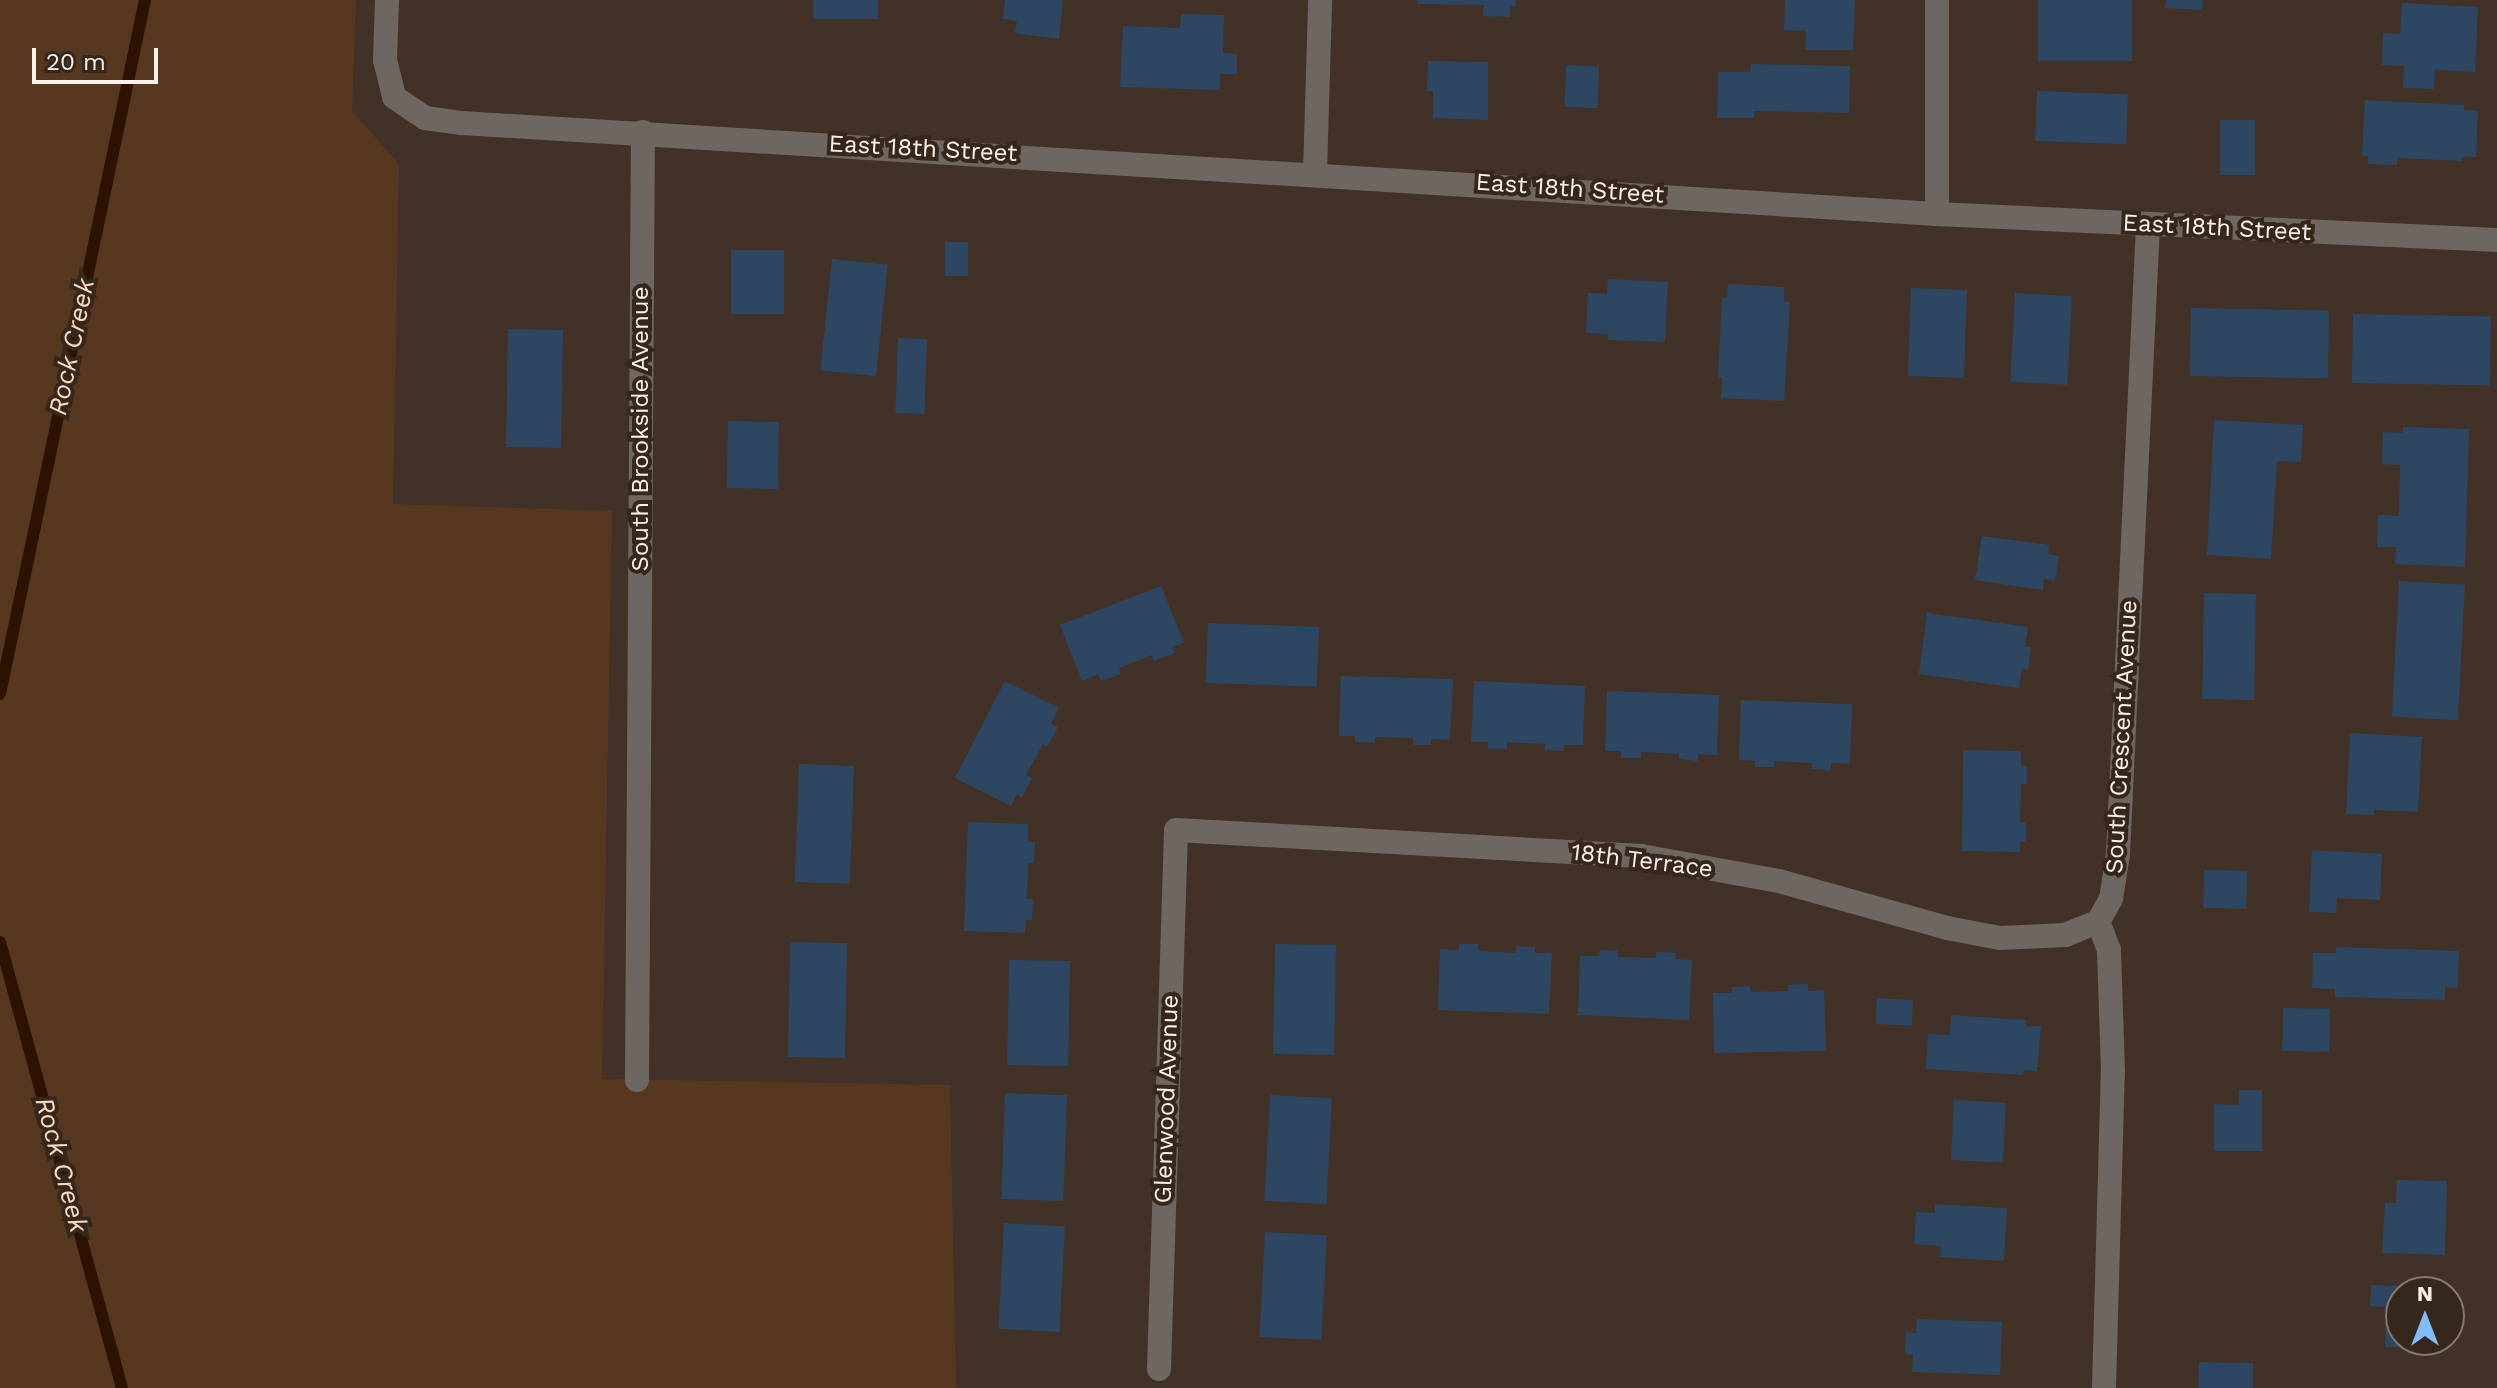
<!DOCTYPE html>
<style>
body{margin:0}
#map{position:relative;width:2497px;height:1388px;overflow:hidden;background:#413126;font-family:"Work Sans",sans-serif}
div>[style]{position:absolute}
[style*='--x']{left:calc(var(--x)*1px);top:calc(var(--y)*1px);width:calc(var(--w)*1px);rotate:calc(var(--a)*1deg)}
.green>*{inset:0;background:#563821}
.stream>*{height:12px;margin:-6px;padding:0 6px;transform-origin:6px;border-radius:6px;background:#2e1200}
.building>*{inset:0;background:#2d4763;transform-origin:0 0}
.street>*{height:24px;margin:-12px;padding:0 12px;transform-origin:12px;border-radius:12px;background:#6e6761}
span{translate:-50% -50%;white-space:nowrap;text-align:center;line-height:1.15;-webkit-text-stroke:8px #36271c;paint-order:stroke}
.street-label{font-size:24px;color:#fcf2eb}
.water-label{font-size:26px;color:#fdd9bf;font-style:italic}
.north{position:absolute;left:2385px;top:1276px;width:80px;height:80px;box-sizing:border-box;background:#36271c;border:2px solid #85786f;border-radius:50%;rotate:0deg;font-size:22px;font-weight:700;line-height:32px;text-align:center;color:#fcf2eb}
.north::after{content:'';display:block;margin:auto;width:28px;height:36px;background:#83bcfa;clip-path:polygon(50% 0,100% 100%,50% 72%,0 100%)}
.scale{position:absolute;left:32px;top:48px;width:126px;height:36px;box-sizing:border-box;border:4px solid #fcf2eb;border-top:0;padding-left:10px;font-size:24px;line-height:28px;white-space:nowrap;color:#fcf2eb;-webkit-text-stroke:6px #36271c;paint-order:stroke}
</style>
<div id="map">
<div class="green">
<div style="clip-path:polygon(0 0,356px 0,352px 111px,399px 164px,393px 504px,612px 511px,602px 1079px,950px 1085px,956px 1388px,0 1388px)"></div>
</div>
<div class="stream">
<div style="--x:0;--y:694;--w:709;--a:-78.2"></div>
<div style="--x:0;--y:942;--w:462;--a:74.7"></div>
</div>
<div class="building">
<div style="left:813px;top:0;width:65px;height:19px"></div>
<div style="clip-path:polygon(1005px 0,1063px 0,1059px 39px,1015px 33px,1017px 21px,1003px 19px)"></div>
<div style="clip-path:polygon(1418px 0,1516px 0,1515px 7px,1510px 7px,1510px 17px,1483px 16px,1484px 5px,1418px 4px)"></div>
<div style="clip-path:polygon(1785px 0,1855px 0,1853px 50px,1805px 50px,1806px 31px,1784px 30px)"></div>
<div style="left:2038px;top:0;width:94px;height:61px"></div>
<div style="clip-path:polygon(2166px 0,2203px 0,2202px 10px,2165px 8px)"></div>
<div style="clip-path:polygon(2402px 3px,2478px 7px,2475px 72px,2435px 70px,2434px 89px,2403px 88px,2404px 66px,2382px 65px,2383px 33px,2400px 34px)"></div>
<div style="clip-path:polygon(1181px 14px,1224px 15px,1223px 53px,1237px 54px,1237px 74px,1220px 74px,1220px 90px,1120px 87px,1123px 26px,1180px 28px)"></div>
<div style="clip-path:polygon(1428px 61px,1488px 62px,1488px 120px,1433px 118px,1433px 91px,1427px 91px)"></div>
<div style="clip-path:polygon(1751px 64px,1850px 66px,1849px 113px,1754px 111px,1754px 118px,1717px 118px,1718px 72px,1750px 72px)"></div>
<div style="left:1566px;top:65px;width:33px;height:42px;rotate:2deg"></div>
<div style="left:2037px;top:91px;width:91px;height:50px;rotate:2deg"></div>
<div style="clip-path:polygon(2365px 100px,2464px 105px,2464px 110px,2478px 111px,2476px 157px,2462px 157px,2462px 161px,2397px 158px,2397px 165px,2368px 164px,2368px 156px,2362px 156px)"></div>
<div style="left:2220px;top:120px;width:35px;height:55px"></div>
<div style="left:945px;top:242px;width:23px;height:34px"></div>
<div style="left:731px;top:250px;width:53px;height:64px"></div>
<div style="left:832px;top:259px;width:56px;height:112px;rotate:6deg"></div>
<div style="clip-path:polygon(1608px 279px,1668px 282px,1665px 342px,1608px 340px,1608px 334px,1586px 333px,1588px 293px,1607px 294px)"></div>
<div style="clip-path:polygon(1728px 284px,1784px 287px,1784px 302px,1790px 302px,1784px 401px,1721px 398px,1722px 377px,1718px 377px,1722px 298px,1727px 298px)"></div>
<div style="left:1911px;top:288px;width:56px;height:88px;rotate:2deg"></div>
<div style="left:2015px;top:293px;width:57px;height:89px;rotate:3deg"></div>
<div style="left:2191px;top:308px;width:138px;height:68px;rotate:1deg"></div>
<div style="left:2353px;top:314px;width:138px;height:69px;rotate:1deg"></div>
<div style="left:508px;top:329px;width:55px;height:118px;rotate:1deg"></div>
<div style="left:898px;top:338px;width:29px;height:75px;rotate:2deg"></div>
<div style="clip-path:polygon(2214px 420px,2303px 425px,2301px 462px,2277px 461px,2271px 559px,2207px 555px)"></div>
<div style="left:728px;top:421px;width:51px;height:67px;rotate:1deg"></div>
<div style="clip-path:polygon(2403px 427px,2469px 429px,2465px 567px,2395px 564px,2396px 547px,2377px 547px,2378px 515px,2399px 516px,2400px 465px,2382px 464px,2383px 432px,2403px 433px)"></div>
<div style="clip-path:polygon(1982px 536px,2049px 545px,2048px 554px,2059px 556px,2055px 581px,2044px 579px,2043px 590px,1975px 580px)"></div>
<div style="left:2399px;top:581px;width:66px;height:136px;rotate:3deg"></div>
<div style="clip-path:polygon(1161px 586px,1184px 643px,1172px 647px,1175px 653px,1154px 661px,1152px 655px,1119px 668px,1121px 674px,1101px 681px,1098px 674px,1082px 681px,1060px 625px)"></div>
<div style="left:2204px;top:593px;width:52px;height:106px;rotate:1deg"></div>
<div style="clip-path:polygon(1927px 613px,2028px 627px,2025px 646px,2031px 647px,2028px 670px,2022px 668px,2019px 688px,1919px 674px)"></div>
<div style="left:1208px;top:623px;width:111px;height:60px;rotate:2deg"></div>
<div style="clip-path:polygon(1341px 676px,1453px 679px,1450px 740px,1431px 739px,1431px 745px,1413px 745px,1413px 738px,1375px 737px,1375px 743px,1355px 742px,1355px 736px,1339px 736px)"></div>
<div style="clip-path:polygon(1005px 681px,1059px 708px,1051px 724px,1058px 727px,1047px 747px,1043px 744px,1026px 775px,1032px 778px,1022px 797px,1017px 794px,1011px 806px,955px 778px)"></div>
<div style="clip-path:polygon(1474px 681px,1585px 686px,1583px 745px,1564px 745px,1564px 751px,1545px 750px,1545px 744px,1507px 742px,1507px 749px,1488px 749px,1488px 742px,1471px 742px)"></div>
<div style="clip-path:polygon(1607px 691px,1719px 695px,1717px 755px,1698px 754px,1698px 761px,1679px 759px,1679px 754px,1641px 752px,1641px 758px,1621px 758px,1621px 751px,1605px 751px)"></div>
<div style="clip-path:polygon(1741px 700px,1852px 704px,1850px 764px,1831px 763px,1831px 770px,1812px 769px,1812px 763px,1774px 761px,1774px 767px,1755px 767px,1755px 761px,1739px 760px)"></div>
<div style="clip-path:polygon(2350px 733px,2422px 737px,2418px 812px,2374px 810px,2374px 815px,2346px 814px)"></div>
<div style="clip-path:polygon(1963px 750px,2021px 751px,2021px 766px,2027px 766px,2027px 784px,2021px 784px,2020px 822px,2026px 822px,2026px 842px,2020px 842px,2020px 852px,1962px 851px)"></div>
<div style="left:799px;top:764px;width:55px;height:118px;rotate:2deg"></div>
<div style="clip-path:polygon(968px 822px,1028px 824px,1028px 842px,1035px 842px,1034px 863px,1028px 863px,1027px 899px,1033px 899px,1032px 920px,1026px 920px,1025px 933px,964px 931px)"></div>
<div style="clip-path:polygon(2312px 850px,2382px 854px,2380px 900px,2337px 898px,2336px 913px,2309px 912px)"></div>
<div style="left:2204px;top:870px;width:43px;height:38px;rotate:1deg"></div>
<div style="left:790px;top:942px;width:57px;height:115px;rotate:1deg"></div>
<div style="left:1275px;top:944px;width:61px;height:110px;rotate:1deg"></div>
<div style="clip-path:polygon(1459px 944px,1478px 944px,1478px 951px,1516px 953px,1516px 946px,1535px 947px,1535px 953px,1552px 953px,1549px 1014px,1438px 1010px,1440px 949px,1459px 950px)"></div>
<div style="clip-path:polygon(2336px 947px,2459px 951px,2458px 988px,2445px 987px,2445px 1000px,2335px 997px,2335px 989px,2312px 988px,2313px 953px,2336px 953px)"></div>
<div style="clip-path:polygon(1600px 950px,1618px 951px,1618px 957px,1656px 958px,1656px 952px,1676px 953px,1675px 959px,1692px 960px,1689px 1020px,1578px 1015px,1580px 956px,1599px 956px)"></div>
<div style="left:1009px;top:960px;width:61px;height:105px;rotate:1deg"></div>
<div style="clip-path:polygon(1808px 984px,1808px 991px,1824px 990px,1826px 1051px,1714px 1053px,1713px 993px,1732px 993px,1732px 987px,1750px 986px,1751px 992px,1788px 991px,1788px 985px)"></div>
<div style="left:1877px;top:998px;width:36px;height:26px;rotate:3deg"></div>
<div style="left:2283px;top:1008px;width:47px;height:43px;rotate:1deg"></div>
<div style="clip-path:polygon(1951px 1015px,2026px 1020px,2026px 1026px,2041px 1026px,2037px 1071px,2024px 1070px,2023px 1075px,1926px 1069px,1928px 1034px,1950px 1035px)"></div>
<div style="clip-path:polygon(2239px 1090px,2262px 1090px,2262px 1151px,2214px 1151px,2214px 1104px,2239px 1105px)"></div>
<div style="left:1005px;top:1093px;width:62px;height:106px;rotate:2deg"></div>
<div style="left:1270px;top:1095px;width:62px;height:106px;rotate:3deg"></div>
<div style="left:1954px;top:1100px;width:52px;height:60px;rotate:3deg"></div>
<div style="clip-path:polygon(2397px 1180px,2447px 1181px,2445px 1255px,2382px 1253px,2385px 1203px,2396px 1203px)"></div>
<div style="clip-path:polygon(1935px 1204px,2007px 1208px,2004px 1261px,1940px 1257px,1941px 1246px,1914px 1244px,1916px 1212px,1935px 1213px)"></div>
<div style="left:1004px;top:1223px;width:61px;height:106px;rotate:3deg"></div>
<div style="left:1265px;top:1232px;width:62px;height:105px;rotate:3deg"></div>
<div style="clip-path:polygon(2371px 1285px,2433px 1287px,2433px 1292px,2401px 1292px,2401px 1340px,2448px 1340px,2447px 1348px,2385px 1347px,2386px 1307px,2370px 1306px)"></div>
<div style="clip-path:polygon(1917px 1319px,2002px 1322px,2000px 1375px,1912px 1372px,1913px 1354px,1905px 1354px,1906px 1332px,1916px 1333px)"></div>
<div style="left:2199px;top:1362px;width:54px;height:26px;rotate:1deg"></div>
</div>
<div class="street">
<div style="--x:387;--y:0;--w:60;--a:91.9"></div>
<div style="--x:385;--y:60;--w:38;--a:76"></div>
<div style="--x:394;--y:97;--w:37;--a:34"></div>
<div style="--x:425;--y:118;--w:37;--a:8"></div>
<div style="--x:462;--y:123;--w:1478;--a:3.53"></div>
<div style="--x:1937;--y:214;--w:561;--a:2.66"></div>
<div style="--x:1315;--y:173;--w:173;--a:-88.3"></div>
<div style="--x:1937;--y:214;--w:214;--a:-90"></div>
<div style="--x:637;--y:1080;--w:948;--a:-89.64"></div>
<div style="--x:1159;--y:1369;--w:539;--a:-88.19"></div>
<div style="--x:1176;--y:830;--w:466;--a:3.2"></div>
<div style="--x:1641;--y:856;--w:140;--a:10.3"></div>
<div style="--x:1779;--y:881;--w:174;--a:15.6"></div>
<div style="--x:1947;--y:928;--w:54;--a:10.7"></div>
<div style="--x:2000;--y:938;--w:65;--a:-2.6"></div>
<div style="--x:2065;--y:935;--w:35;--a:-22"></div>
<div style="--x:2104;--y:1388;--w:316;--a:-88.4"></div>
<div style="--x:2113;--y:1072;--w:122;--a:-91.9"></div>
<div style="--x:2109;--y:950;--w:30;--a:-111"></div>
<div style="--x:2098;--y:922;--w:26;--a:-61"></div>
<div style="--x:2111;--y:899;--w:46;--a:-81.2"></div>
<div style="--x:2118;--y:854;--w:630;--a:-87.27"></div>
</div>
<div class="street-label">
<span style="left:923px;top:149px;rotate:3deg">East 18th Street</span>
<span style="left:1570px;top:189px;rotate:4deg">East 18th Street</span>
<span style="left:2217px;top:228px;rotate:3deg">East 18th Street</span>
<span style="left:641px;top:429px;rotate:-90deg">South Brookside Avenue</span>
<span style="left:2122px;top:737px;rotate:-87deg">South Crescent Avenue</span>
<span style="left:1642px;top:861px;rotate:7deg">18th Terrace</span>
<span style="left:1167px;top:1099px;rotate:-88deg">Glenwood Avenue</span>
</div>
<div class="water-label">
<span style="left:72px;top:347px;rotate:-78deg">Rock Creek</span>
<span style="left:61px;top:1165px;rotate:75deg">Rock Creek</span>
</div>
<div class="north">N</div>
<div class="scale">20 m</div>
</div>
